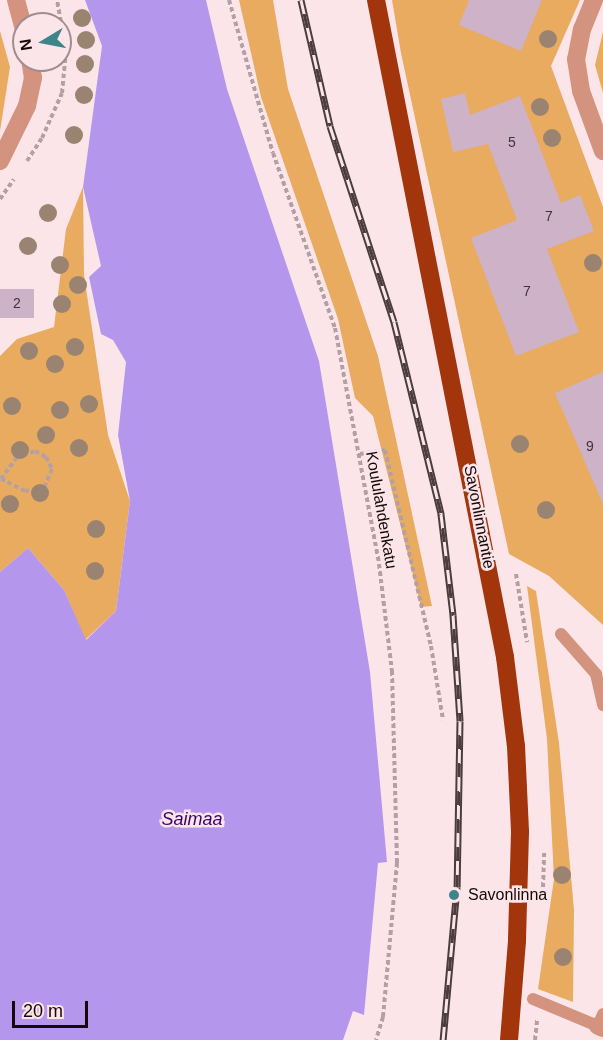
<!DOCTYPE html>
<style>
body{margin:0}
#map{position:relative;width:603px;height:1040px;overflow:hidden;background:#fce5e9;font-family:Arial,sans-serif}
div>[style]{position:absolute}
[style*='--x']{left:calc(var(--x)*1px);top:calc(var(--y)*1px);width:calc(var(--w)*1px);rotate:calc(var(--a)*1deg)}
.green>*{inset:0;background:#e8ab5f}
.water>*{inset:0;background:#b497ed}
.building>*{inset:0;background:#cdb2c8;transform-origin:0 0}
.path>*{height:4px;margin-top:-2px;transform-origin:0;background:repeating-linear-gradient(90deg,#b4a0a4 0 4.5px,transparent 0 7.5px)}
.service>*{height:12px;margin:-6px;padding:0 6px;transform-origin:6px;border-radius:6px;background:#d3937f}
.minor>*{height:18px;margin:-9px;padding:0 9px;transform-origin:9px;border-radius:9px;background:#d3937f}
.trunk>*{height:18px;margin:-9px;padding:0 9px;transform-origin:9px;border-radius:9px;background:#a3350c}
.rail>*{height:7px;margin-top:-3.5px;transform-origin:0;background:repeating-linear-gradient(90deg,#fce5e9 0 14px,#4a3c3f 0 28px);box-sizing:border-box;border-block:2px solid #4a3c3f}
.trees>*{width:18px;height:18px;margin:-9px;border-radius:50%;background:#9b8371}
.dots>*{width:16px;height:16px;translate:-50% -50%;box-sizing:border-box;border:3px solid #fce5e9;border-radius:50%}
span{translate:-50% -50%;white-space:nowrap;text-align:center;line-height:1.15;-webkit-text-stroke:5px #fce5e9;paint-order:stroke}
.number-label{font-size:14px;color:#42323a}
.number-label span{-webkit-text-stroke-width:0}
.street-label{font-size:16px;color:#14080b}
.poi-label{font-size:16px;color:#14080b}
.left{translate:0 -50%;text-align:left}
.water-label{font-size:18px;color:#3a046d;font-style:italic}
.north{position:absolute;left:12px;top:12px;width:60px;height:60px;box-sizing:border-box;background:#fce5e9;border:2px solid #9f8d90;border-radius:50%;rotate:260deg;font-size:16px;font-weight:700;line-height:24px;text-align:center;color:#14080b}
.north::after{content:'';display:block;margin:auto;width:21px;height:27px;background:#3d8589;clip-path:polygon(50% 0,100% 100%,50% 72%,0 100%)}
.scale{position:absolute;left:12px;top:1001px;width:76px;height:27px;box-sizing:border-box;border:3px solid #14080b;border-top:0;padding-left:8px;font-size:18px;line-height:21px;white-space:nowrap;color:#14080b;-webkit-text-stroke:4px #fce5e9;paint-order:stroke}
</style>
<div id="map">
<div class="green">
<div style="clip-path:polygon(239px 0,273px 0,288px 89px,378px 356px,432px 606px,421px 607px,373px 416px,355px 398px,338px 319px,261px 97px)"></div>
<div style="clip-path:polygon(392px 0,580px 0,551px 66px,603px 207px,603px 625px,549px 576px,509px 554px,401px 53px)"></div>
<div style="clip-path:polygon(0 31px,10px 67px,0 131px)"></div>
<div style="clip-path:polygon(603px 32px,603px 93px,595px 65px)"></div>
<div style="clip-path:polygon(83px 187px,84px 275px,108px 435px,130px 501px,116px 611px,85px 640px,64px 590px,28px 548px,0 572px,0 356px,17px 339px,54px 327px,66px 229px)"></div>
<div style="clip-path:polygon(527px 586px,536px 591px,559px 743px,574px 910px,573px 1002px,538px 989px,554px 879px,547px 739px)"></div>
</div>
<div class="water">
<div style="clip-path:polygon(85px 0,206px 0,227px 89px,319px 361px,370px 672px,387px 862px,378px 863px,364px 1015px,353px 1011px,343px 1040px,0 1040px,0 572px,28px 548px,64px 590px,86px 640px,116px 611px,130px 501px,118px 435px,126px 362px,113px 340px,101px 334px,89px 277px,101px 266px,83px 187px,102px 46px)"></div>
</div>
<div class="building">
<div style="clip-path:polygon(469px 0,542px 0,521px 51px,459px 25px)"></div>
<div style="clip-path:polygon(465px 93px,470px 115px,520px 96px,561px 203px,580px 195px,594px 231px,547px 249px,579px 332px,516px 356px,471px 238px,517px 220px,488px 144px,453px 152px,441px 99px)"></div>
<div style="left:0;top:289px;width:34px;height:29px"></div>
<div style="clip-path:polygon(603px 372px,603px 504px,555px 393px)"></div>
</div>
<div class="path">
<div style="--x:229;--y:0;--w:159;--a:74"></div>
<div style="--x:273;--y:153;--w:186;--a:70.5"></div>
<div style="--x:335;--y:328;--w:240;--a:79.4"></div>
<div style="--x:379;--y:564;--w:108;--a:83.1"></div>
<div style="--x:392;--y:671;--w:192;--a:88.5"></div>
<div style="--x:397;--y:863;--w:155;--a:95.2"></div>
<div style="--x:383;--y:1017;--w:24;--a:107"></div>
<div style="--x:27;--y:161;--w:27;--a:-57"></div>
<div style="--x:42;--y:138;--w:49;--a:-66"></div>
<div style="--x:62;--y:93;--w:42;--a:-84.6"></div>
<div style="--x:66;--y:51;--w:52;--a:-100"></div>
<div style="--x:0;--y:199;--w:24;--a:-55"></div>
<div style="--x:35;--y:451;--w:13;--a:29"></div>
<div style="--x:46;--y:457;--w:13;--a:63"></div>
<div style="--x:52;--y:469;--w:21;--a:113"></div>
<div style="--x:44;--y:488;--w:19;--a:171"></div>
<div style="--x:25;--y:491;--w:27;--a:-153"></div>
<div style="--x:1;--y:479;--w:26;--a:-54"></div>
<div style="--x:16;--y:458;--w:20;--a:-20"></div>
<div style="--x:360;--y:454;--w:25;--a:-9"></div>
<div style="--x:385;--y:450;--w:201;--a:76.8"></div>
<div style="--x:431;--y:646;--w:75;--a:80.8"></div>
<div style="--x:516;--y:574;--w:69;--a:80.8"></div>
<div style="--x:543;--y:887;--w:34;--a:-88"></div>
<div style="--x:535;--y:1040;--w:20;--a:-84"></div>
</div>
<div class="service">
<div style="--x:561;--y:634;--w:53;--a:48.8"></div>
<div style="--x:596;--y:674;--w:32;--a:77"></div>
<div style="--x:533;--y:999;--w:70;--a:22.6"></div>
<div style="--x:598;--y:1026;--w:13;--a:-67"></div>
</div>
<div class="minor">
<div style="--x:16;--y:0;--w:30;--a:75"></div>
<div style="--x:594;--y:0;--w:31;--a:112"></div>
<div style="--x:582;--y:29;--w:31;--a:101"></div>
<div style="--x:576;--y:59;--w:32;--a:81"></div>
<div style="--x:581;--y:91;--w:64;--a:69.9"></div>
<div style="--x:0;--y:161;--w:61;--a:-63.9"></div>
<div style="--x:27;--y:106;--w:29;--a:-78"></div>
<div style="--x:33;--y:78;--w:18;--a:-99"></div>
<div style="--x:598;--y:1026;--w:5;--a:22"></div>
</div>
<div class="trunk">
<div style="--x:376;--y:0;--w:670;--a:78.89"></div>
<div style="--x:505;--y:657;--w:90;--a:83"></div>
<div style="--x:516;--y:746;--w:86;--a:87.3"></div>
<div style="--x:520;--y:832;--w:109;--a:91.6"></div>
<div style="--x:517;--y:941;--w:99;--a:94.6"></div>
</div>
<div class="rail">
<div style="--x:301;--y:0;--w:129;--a:77"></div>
<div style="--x:330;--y:126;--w:206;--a:71.9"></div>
<div style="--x:394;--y:322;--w:198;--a:76.2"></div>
<div style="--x:441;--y:514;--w:102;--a:83.2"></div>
<div style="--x:453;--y:615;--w:106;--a:86.2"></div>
<div style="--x:460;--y:721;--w:166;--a:91"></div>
<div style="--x:457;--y:887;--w:154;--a:95.2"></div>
</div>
<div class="trees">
<div style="left:82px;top:18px"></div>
<div style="left:548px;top:39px"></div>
<div style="left:86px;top:40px"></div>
<div style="left:85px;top:64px"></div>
<div style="left:84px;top:95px"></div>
<div style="left:540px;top:107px"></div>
<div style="left:74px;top:135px"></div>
<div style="left:552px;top:138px"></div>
<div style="left:48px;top:213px"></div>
<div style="left:28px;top:246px"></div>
<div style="left:593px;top:263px"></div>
<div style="left:60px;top:265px"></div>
<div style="left:78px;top:285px"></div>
<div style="left:62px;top:304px"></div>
<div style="left:75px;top:347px"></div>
<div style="left:29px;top:351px"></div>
<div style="left:55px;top:364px"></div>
<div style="left:89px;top:404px"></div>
<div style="left:12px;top:406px"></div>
<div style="left:60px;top:410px"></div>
<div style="left:46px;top:435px"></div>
<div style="left:520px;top:444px"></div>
<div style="left:79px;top:448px"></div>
<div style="left:20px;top:450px"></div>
<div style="left:40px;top:493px"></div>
<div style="left:10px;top:504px"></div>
<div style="left:546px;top:510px"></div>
<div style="left:96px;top:529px"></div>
<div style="left:95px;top:571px"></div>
<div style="left:562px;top:875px"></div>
<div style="left:563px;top:957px"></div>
</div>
<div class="dots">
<div style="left:454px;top:895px;background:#3d8589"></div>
</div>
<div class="number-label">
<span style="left:512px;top:142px">5</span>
<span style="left:549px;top:216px">7</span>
<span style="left:527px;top:291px">7</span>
<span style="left:17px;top:303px">2</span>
<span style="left:590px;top:446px">9</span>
</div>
<div class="street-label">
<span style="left:381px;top:510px;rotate:80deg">Koululahdenkatu</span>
<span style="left:479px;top:517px;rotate:79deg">Savonlinnantie</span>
</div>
<div class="poi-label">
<span class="left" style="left:468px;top:895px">Savonlinna</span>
</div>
<div class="water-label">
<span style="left:192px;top:819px">Saimaa</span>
</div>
<div class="north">N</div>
<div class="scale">20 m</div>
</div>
